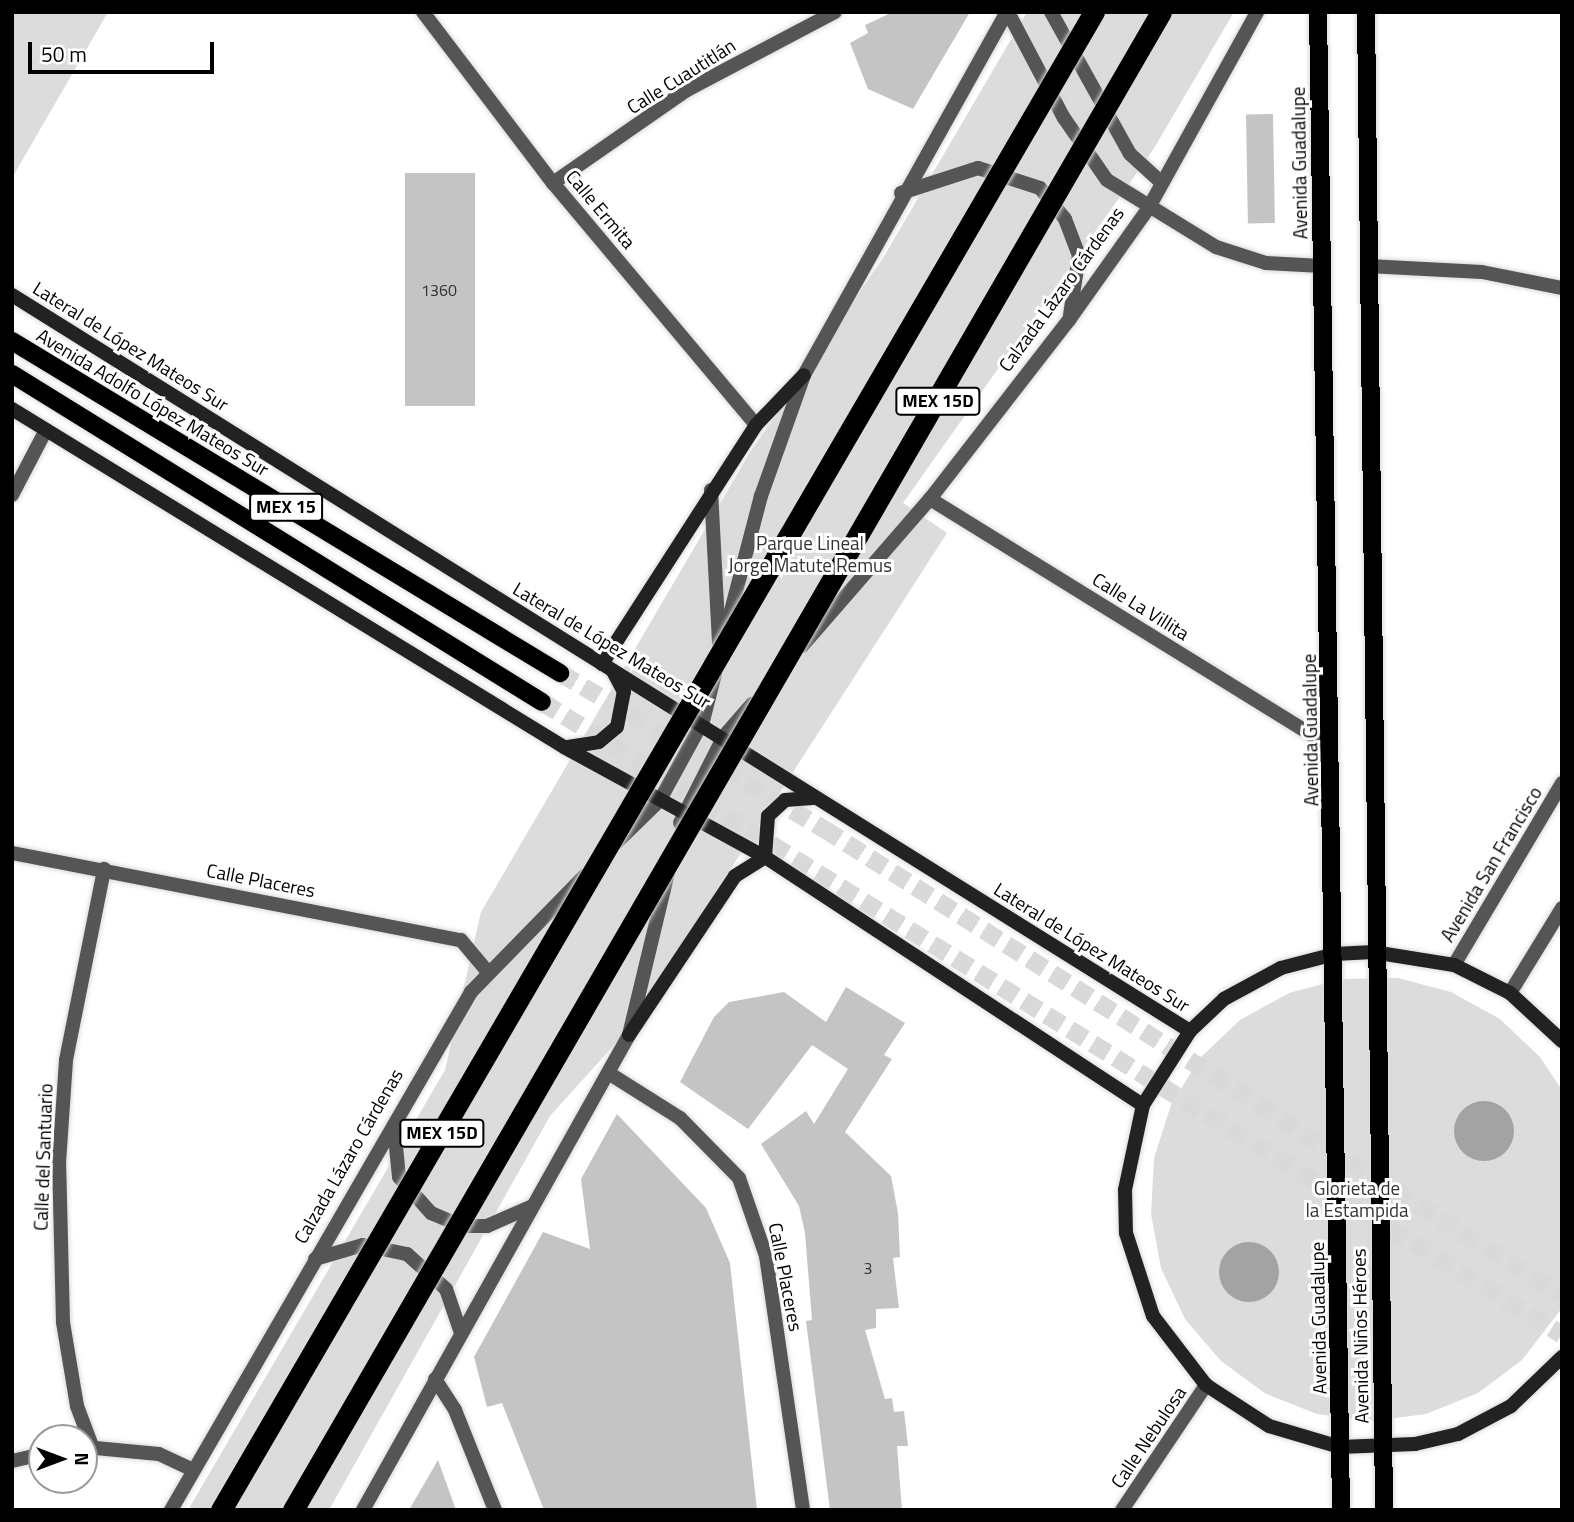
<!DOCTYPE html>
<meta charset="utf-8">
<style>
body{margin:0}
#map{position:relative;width:1574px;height:1522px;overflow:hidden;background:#fff;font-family:"Titillium Web",sans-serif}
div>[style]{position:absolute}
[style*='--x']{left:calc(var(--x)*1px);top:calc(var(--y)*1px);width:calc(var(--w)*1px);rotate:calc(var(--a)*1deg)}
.green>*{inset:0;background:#dcdcdc}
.water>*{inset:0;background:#a3a3a3}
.round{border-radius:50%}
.building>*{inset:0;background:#c4c4c4;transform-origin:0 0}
.primary-tunnel>*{height:18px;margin-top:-9px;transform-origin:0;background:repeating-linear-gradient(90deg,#d9d9d9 0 18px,transparent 0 27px)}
.roads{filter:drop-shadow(0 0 2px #dbdbdb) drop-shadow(0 0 2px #dbdbdb)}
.minor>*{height:14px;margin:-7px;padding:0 7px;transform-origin:7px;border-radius:7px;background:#555}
.tertiary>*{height:14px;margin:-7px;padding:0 7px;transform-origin:7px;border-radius:7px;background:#555}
.secondary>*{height:14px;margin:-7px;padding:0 7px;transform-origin:7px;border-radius:7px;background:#222}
.primary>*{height:18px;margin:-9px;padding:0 9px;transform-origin:9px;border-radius:9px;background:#000}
.bridges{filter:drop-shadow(0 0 2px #dbdbdb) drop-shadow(0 0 2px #dbdbdb)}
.motorway-bridge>*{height:21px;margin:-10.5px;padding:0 10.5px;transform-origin:10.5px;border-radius:10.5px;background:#000}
span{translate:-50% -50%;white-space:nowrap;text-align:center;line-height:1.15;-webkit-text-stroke:6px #fff;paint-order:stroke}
.number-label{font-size:16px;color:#313131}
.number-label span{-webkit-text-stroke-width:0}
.shield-label span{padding:2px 5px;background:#fff;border:2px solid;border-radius:5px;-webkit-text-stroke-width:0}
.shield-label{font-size:18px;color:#000;font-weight:700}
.street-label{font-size:19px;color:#000}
.park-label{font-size:19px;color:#333}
.frame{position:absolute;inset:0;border:14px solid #000;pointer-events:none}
.north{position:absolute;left:28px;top:1424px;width:70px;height:70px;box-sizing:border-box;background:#fff;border:2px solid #999;border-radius:50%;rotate:90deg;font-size:19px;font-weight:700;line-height:28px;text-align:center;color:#000}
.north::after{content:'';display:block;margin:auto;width:24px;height:32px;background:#000;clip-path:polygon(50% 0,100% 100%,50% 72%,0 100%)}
.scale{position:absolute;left:28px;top:42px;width:186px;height:32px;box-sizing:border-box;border:4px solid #000;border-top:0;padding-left:9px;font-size:21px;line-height:24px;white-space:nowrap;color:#000;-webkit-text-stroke:5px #fff;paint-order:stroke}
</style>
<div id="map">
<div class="green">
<div style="clip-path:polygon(12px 12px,108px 12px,12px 178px)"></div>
<div style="clip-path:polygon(1027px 12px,1234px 12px,1153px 150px,903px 503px,947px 533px,625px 1033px,550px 1116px,329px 1510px,188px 1510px,445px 1070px,481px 912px,749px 454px,883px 258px)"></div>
<div style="clip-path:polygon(1398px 978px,1451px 992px,1500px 1019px,1540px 1057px,1562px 1090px,1562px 1308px,1522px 1360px,1478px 1393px,1426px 1414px,1372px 1421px,1317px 1414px,1266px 1394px,1221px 1361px,1185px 1319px,1161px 1268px,1151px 1214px,1154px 1158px,1171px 1105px,1200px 1058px,1240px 1020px,1289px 993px,1342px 979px)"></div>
</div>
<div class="water">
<div class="round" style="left:1454px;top:1101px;width:60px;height:60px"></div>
<div class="round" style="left:1219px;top:1242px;width:60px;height:60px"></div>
</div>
<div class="building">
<div style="clip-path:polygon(893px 12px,970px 12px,913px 109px,868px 89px,850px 43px,868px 33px,865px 25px)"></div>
<div style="left:1273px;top:114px;width:109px;height:27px;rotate:89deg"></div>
<div style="left:405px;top:173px;width:70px;height:233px"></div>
<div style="clip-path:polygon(846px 987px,905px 1023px,884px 1055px,892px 1059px,845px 1132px,891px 1176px,898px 1213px,900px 1257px,893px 1258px,899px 1308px,876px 1309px,876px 1328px,865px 1330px,885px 1399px,892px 1398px,894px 1412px,904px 1411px,908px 1446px,897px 1446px,902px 1510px,830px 1510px,806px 1321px,812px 1320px,805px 1233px,799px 1206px,761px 1144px,806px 1111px,814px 1124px,848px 1069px,812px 1045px,748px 1129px,680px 1082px,714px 1017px,729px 1002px,784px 992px,826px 1022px)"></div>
<div style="clip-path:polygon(617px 1114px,706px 1208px,730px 1263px,757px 1510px,544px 1510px,502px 1403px,487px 1407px,474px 1357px,543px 1232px,590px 1249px,581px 1179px)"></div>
<div style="clip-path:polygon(438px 1460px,456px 1510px,409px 1510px)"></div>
</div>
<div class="primary-tunnel">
<div style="--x:560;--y:673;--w:307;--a:30.6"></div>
<div style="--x:824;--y:829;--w:873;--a:32.33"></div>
<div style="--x:542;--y:702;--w:1200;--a:31.82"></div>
</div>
<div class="roads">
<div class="minor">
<div style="--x:423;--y:12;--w:215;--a:52.8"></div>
<div style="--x:553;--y:183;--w:316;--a:50"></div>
<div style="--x:553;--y:183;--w:163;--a:-34.8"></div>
<div style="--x:687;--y:90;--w:167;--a:-27.8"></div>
<div style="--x:1368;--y:266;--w:114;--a:3"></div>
<div style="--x:1482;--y:272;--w:82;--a:11.3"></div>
<div style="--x:12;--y:495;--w:73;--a:-62.4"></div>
<div style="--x:930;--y:499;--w:471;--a:31.7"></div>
<div style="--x:12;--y:853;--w:457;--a:11"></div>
<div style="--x:461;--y:940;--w:40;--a:50"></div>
<div style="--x:1454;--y:965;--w:212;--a:-59.3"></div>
<div style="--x:1510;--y:993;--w:100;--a:-58.5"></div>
<div style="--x:610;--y:1074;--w:83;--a:32.2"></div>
<div style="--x:680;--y:1118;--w:84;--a:45.5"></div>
<div style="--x:739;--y:1178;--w:83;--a:70.9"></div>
<div style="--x:766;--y:1256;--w:257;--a:81.7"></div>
<div style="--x:435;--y:1379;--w:37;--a:57"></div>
<div style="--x:455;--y:1410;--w:108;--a:68.2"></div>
<div style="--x:92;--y:1446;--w:43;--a:-110.6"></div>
<div style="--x:77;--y:1406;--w:85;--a:-99.5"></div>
<div style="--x:63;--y:1322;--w:159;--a:-91.4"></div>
<div style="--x:59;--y:1163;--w:103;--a:-86.1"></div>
<div style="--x:66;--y:1060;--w:195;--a:-78.7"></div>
<div style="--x:85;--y:1447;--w:74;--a:5.4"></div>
<div style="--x:159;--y:1454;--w:38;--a:25"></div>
<div style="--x:12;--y:1461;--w:31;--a:-13"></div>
<div style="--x:1122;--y:1510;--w:151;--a:-56.1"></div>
</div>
<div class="tertiary">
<div style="--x:1008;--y:12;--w:120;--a:62.2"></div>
<div style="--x:1064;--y:118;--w:75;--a:55.3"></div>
<div style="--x:1107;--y:180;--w:128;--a:31.6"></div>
<div style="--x:1216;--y:247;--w:52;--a:17.7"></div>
<div style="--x:1266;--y:263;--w:56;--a:3.1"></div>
<div style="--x:1051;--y:12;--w:162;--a:60.9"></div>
<div style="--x:1130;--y:154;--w:43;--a:42.2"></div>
<div style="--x:901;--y:193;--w:81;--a:-18"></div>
<div style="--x:978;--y:168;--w:65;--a:17.9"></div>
<div style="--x:1040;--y:188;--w:40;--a:51"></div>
<div style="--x:1065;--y:219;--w:39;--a:69"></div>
<div style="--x:1079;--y:255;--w:61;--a:98.5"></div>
<div style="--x:711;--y:490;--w:153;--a:87"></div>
<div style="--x:725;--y:634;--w:143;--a:-75.4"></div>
<div style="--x:761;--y:496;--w:128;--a:-70.4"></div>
<div style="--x:804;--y:375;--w:416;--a:-60.8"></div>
<div style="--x:802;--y:646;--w:195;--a:-49"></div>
<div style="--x:930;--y:499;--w:227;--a:-52.2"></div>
<div style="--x:1069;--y:320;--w:136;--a:-54.6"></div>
<div style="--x:1148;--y:209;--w:225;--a:-61"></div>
<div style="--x:680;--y:823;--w:97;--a:-63.2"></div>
<div style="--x:724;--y:736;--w:43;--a:-48.8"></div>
<div style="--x:616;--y:843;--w:62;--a:-44.3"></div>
<div style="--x:660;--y:800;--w:90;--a:-61.4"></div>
<div style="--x:703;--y:721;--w:49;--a:-75.7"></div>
<div style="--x:394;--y:1126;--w:51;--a:84.4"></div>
<div style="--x:399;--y:1177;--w:48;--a:48.4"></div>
<div style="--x:431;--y:1213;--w:33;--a:23"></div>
<div style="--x:461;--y:1226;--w:26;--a:0"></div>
<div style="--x:487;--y:1226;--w:47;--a:-23.8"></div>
<div style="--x:315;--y:1259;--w:50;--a:-16.3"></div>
<div style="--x:363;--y:1245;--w:45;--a:11.6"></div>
<div style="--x:407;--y:1254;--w:52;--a:41.9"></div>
<div style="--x:446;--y:1289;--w:46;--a:71.2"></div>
<div style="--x:171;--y:1510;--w:599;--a:-59.92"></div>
<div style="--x:471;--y:992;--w:163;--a:-45.7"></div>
<div style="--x:363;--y:1510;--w:544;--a:-60.75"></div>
<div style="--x:629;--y:1035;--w:167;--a:-76.5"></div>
</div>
<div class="secondary">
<div style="--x:12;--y:295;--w:1389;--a:32"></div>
<div style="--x:12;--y:409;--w:647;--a:31.48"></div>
<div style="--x:564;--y:747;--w:229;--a:28.7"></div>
<div style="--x:765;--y:857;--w:452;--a:33.3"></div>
<div style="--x:602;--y:664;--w:284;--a:-57.2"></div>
<div style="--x:756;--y:425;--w:69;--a:-46.2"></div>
<div style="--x:568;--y:747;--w:31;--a:-9"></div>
<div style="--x:599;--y:742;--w:23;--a:-40"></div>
<div style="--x:617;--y:727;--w:36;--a:-79"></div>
<div style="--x:624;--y:692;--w:24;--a:-118"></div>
<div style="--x:629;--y:1035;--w:191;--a:-56.3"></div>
<div style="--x:735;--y:876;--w:36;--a:-32"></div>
<div style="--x:765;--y:857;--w:41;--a:-85.8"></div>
<div style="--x:768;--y:816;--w:23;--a:-43"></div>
<div style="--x:785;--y:800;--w:31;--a:-4"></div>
<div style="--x:1562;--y:1041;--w:71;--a:-137.3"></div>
<div style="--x:1510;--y:993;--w:63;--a:-153.4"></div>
<div style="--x:1454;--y:965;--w:82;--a:-170.9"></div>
<div style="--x:1373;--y:952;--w:38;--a:177"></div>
<div style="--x:1335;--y:954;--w:56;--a:165.5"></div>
<div style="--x:1281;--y:968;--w:65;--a:151.5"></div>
<div style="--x:1224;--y:999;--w:47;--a:136.7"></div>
<div style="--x:1190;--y:1031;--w:88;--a:122.4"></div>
<div style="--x:1143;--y:1105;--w:87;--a:102"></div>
<div style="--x:1125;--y:1190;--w:43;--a:88.7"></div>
<div style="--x:1126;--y:1233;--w:87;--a:72"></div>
<div style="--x:1153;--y:1316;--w:87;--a:52.5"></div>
<div style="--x:1206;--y:1385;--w:75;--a:33.1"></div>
<div style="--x:1269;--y:1426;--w:74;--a:16.5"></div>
<div style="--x:1340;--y:1447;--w:75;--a:-2.3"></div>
<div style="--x:1415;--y:1444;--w:44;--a:-13.1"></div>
<div style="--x:1458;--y:1434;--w:60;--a:-27.8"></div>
<div style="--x:1511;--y:1406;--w:71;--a:-43.9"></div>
</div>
<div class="primary">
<div style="--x:1318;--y:12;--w:1498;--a:89.12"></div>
<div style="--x:1366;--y:12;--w:1498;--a:89.31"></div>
<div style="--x:12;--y:341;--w:641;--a:31.21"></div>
<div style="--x:12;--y:374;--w:623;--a:31.75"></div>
</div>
</div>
<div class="bridges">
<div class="motorway-bridge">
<div style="--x:221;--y:1510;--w:1734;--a:-59.77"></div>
<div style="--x:293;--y:1510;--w:1731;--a:-59.91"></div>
</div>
</div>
<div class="number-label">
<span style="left:439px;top:290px">1360</span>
<span style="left:868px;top:1268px">3</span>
</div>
<div class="shield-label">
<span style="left:938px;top:401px">MEX 15D</span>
<span style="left:286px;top:507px">MEX 15</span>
<span style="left:442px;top:1133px">MEX 15D</span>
</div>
<div class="street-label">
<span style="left:681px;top:76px;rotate:-32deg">Calle Cuautitlán</span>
<span style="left:1299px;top:163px;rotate:-91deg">Avenida Guadalupe</span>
<span style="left:601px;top:209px;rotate:50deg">Calle Ermita</span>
<span style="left:1061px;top:289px;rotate:-54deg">Calzada Lázaro Cárdenas</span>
<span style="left:131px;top:346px;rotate:32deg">Lateral de López Mateos Sur</span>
<span style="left:153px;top:402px;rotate:31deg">Avenida Adolfo López Mateos Sur</span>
<span style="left:1141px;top:606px;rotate:32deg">Calle La Villita</span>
<span style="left:612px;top:645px;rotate:31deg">Lateral de López Mateos Sur</span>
<span style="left:1310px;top:730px;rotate:-91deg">Avenida Guadalupe</span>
<span style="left:1491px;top:864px;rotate:-59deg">Avenida San Francisco</span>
<span style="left:261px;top:880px;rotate:11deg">Calle Placeres</span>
<span style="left:1092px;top:947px;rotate:32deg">Lateral de López Mateos Sur</span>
<span style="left:348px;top:1156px;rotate:-60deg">Calzada Lázaro Cárdenas</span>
<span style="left:43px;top:1157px;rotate:-88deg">Calle del Santuario</span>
<span style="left:786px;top:1277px;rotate:79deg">Calle Placeres</span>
<span style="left:1318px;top:1318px;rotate:-91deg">Avenida Guadalupe</span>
<span style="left:1360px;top:1336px;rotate:-91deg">Avenida Niños Héroes</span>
<span style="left:1148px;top:1437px;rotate:-56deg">Calle Nebulosa</span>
</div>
<div class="park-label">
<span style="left:810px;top:554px">Parque Lineal<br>Jorge Matute Remus</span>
<span style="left:1357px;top:1199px">Glorieta de<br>la Estampida</span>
</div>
<div class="frame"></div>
<div class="north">N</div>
<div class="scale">50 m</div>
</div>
